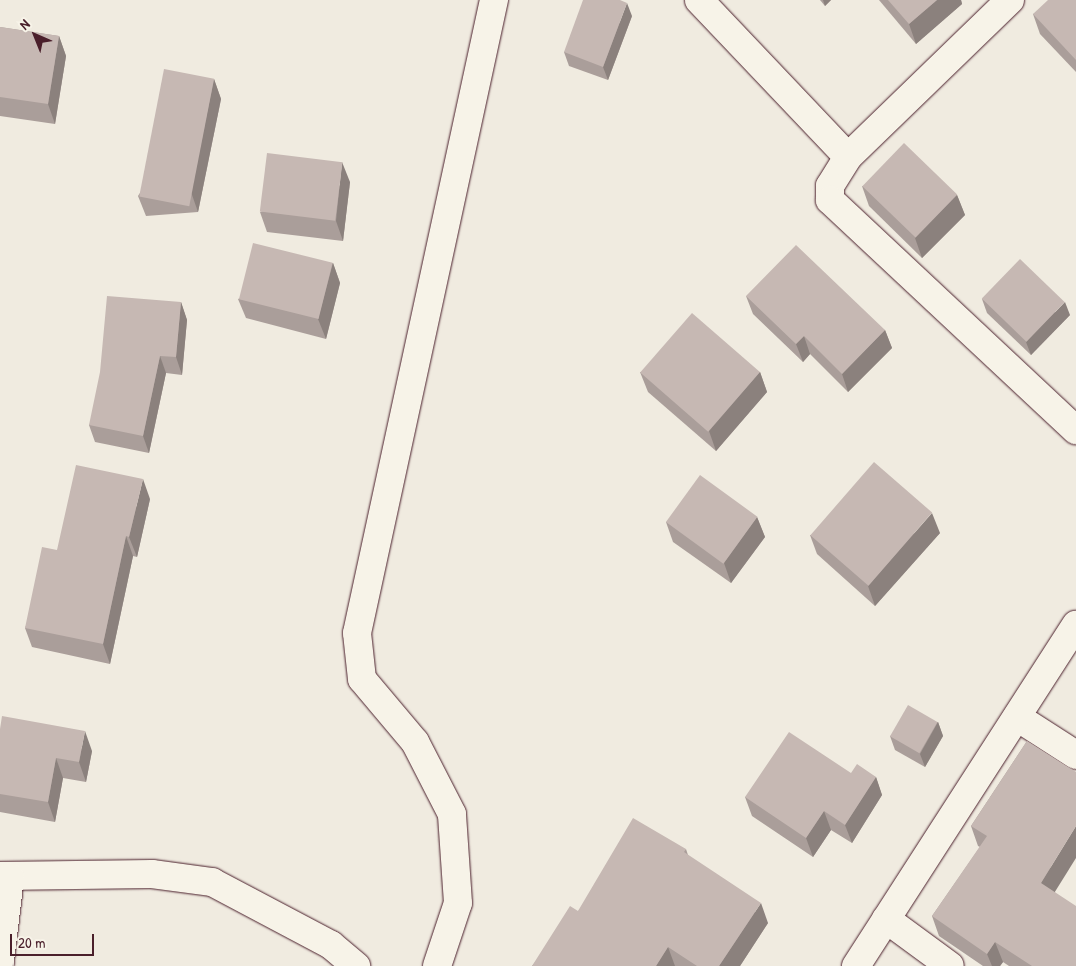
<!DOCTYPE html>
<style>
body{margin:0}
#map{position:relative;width:1076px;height:966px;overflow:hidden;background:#f0ebe0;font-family:"Patrick Hand",sans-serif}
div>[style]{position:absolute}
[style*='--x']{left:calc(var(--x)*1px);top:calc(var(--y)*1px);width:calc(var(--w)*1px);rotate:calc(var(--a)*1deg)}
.roads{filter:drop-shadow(0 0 1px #4a1f2b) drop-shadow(0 0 1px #4a1f2b)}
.minor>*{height:28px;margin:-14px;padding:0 14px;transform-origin:14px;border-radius:14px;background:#f7f3e8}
.wall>*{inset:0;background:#aa9e9a}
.shaded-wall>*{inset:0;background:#8b817d}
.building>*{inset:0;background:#c6b8b3;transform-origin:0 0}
span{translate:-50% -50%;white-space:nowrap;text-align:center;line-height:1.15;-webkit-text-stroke:5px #f7f3e8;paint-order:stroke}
.north{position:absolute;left:10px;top:10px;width:50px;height:50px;-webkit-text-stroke:4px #f7f3e8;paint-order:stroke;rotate:316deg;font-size:14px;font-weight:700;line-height:20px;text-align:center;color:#4a1f2b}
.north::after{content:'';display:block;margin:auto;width:18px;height:22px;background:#4a1f2b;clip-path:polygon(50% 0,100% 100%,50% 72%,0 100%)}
.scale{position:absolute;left:10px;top:934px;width:84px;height:22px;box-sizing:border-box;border:2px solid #4a1f2b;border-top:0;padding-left:6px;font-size:15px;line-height:18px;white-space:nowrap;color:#4a1f2b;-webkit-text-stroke:4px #f7f3e8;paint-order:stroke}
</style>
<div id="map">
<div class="roads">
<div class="minor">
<div style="--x:699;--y:0;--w:216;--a:46.5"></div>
<div style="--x:1010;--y:0;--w:226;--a:135.9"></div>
<div style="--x:848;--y:157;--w:34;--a:122"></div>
<div style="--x:830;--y:186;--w:14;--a:90"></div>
<div style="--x:830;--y:200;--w:337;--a:43.1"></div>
<div style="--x:1017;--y:717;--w:70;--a:32.8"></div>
<div style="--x:0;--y:876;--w:152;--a:-0.8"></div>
<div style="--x:152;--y:874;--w:61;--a:7.6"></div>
<div style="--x:212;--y:882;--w:135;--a:27.9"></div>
<div style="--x:331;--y:945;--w:33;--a:40"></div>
<div style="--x:886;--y:919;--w:79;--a:36.3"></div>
<div style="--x:0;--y:961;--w:85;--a:-83.2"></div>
<div style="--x:437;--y:966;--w:66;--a:-71.6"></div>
<div style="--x:458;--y:903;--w:89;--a:-93.9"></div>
<div style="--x:452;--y:814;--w:81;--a:-117.2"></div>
<div style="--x:415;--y:742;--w:82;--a:-130.1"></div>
<div style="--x:362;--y:679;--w:46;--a:-96.2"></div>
<div style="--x:357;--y:633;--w:648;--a:-77.79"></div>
<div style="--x:856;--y:966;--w:406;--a:-57.2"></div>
</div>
</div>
<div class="wall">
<div style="clip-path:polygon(820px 0,831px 0,825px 6px)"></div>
<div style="clip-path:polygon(879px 0,961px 0,962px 4px,916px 44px)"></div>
<div style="clip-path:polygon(1076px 0,1076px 72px,1040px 34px,1033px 14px)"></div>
<div style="clip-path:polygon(632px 16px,608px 80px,569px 66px,564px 52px)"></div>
<div style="clip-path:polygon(0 27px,59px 36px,66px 56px,55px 124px,0 116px)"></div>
<div style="clip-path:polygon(214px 79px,221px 99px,198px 212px,146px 216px,138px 196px)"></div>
<div style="clip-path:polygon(350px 182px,343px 241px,267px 232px,260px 212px)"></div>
<div style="clip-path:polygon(862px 186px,957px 195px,965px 215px,922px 258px,869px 206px)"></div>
<div style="clip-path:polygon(333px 263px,340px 283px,326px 339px,246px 318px,238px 299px)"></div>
<div style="clip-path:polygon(746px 296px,885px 330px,892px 348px,848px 392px,810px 354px,803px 362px,753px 314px)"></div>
<div style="clip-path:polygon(982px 299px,1070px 315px,1031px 355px,987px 313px)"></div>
<div style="clip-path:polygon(181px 302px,187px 320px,182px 375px,166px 373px,149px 453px,95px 442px,89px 425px)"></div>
<div style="clip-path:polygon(640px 372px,760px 372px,767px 392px,716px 451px,648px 392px)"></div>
<div style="clip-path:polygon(150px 499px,137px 557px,133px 556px,110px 664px,32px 647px,25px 628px,57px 550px)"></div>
<div style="clip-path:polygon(757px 517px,765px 537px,731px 583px,673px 542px,666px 522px)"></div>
<div style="clip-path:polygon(940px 533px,875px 606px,817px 554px,810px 535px)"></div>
<div style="clip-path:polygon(938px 722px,943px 736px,925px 767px,895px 750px,890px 736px)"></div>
<div style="clip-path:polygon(0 729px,92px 751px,86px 782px,63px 778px,55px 822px,0 812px)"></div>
<div style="clip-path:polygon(1027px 741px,1055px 892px,1076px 966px,1009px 966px,1003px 962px,1000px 966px,983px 966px,939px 936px,932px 916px,980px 847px,978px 846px,971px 826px)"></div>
<div style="clip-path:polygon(851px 773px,876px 777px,882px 795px,852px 843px,831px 830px,813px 857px,752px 816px,745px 797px)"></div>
<div style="clip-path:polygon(686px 849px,688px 855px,768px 923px,740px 966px,532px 966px,578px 911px)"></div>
</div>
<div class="shaded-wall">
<div style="clip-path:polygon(823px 0,831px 0,825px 6px)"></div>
<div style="clip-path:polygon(937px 0,961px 0,962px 4px,916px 44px,909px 24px)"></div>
<div style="clip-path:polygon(627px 3px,632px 16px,608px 80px,603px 67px)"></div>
<div style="clip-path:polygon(59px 36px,66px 56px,55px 124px,48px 104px)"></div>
<div style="clip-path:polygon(214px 79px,221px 99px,198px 212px,191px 192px)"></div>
<div style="clip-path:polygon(342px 162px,350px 182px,343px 241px,336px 221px)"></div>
<div style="clip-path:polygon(957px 195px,965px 215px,922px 258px,915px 238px)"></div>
<div style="clip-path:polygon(333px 263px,340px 283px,326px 339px,318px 319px)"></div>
<div style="clip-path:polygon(181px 302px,187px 320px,182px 375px,176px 357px)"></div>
<div style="clip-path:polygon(1065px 302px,1070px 315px,1031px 355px,1026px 342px)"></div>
<div style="clip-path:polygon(885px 330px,892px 348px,848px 392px,842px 374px)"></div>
<div style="clip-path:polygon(804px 336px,810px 354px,803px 362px,796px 344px)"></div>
<div style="clip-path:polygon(160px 356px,166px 373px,149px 453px,143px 436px)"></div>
<div style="clip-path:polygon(760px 372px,767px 392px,716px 451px,709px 431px)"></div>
<div style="clip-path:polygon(143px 479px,150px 499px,137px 557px,129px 537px)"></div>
<div style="clip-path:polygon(932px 513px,940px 533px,875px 606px,868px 586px)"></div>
<div style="clip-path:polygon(757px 517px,765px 537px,731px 583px,724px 563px)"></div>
<div style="clip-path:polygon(126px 536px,133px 556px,110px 664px,103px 644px)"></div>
<div style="clip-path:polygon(938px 722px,943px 736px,925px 767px,920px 754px)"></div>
<div style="clip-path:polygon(85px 731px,92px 751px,86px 782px,79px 762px)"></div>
<div style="clip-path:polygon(56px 758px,63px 778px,55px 822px,48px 802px)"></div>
<div style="clip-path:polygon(876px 777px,882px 795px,852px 843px,845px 825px)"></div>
<div style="clip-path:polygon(824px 811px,831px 830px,813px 857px,806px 838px)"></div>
<div style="clip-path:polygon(1076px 826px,1076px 858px,1048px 903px,1041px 883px)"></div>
<div style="clip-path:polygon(761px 903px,768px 923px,740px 966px,719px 966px)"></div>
<div style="clip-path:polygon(995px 942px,1003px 962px,1000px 966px,992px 966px,987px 954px)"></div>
<div style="clip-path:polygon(668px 947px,675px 966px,656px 966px)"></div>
</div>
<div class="building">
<div style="clip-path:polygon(583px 0,620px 0,627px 3px,603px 67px,564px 52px)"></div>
<div style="clip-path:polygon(888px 0,937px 0,909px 24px)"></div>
<div style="clip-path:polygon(1048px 0,1076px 0,1076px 60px,1033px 14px)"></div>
<div style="clip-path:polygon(0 27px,59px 36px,48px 104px,0 97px)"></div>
<div style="left:164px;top:69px;width:51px;height:130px;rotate:11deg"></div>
<div style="left:904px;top:143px;width:74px;height:60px;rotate:44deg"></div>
<div style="left:267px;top:153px;width:76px;height:59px;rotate:7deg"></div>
<div style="left:253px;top:243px;width:82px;height:58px;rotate:14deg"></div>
<div style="clip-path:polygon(796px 245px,885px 330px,842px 374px,804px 336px,796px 344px,746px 296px)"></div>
<div style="left:1020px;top:259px;width:62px;height:55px;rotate:44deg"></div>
<div style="clip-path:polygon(107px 296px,181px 302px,176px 357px,160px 356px,143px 436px,89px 425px,100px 372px)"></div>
<div style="left:692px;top:313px;width:90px;height:79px;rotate:41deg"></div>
<div style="left:874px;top:462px;width:77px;height:97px;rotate:41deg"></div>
<div style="clip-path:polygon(76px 465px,143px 479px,129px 537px,126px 536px,103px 644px,25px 628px,42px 547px,57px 550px)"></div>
<div style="left:700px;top:475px;width:71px;height:58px;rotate:36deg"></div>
<div style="left:908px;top:705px;width:34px;height:36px;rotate:30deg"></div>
<div style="clip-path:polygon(2px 716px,85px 731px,79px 762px,56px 758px,48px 802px,0 794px,0 729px)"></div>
<div style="clip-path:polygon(789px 732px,851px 773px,857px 764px,876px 777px,845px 825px,824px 811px,806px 838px,745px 797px)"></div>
<div style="clip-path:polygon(1027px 741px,1076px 772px,1076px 826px,1041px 883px,1076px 906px,1076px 966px,1032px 966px,995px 942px,987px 954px,932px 916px,987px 836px,971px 826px)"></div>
<div style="clip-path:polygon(633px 818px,686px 849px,684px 852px,761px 903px,719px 966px,697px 966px,668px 947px,656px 966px,532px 966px,570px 906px,578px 911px)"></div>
</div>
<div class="north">N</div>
<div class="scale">20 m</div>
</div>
